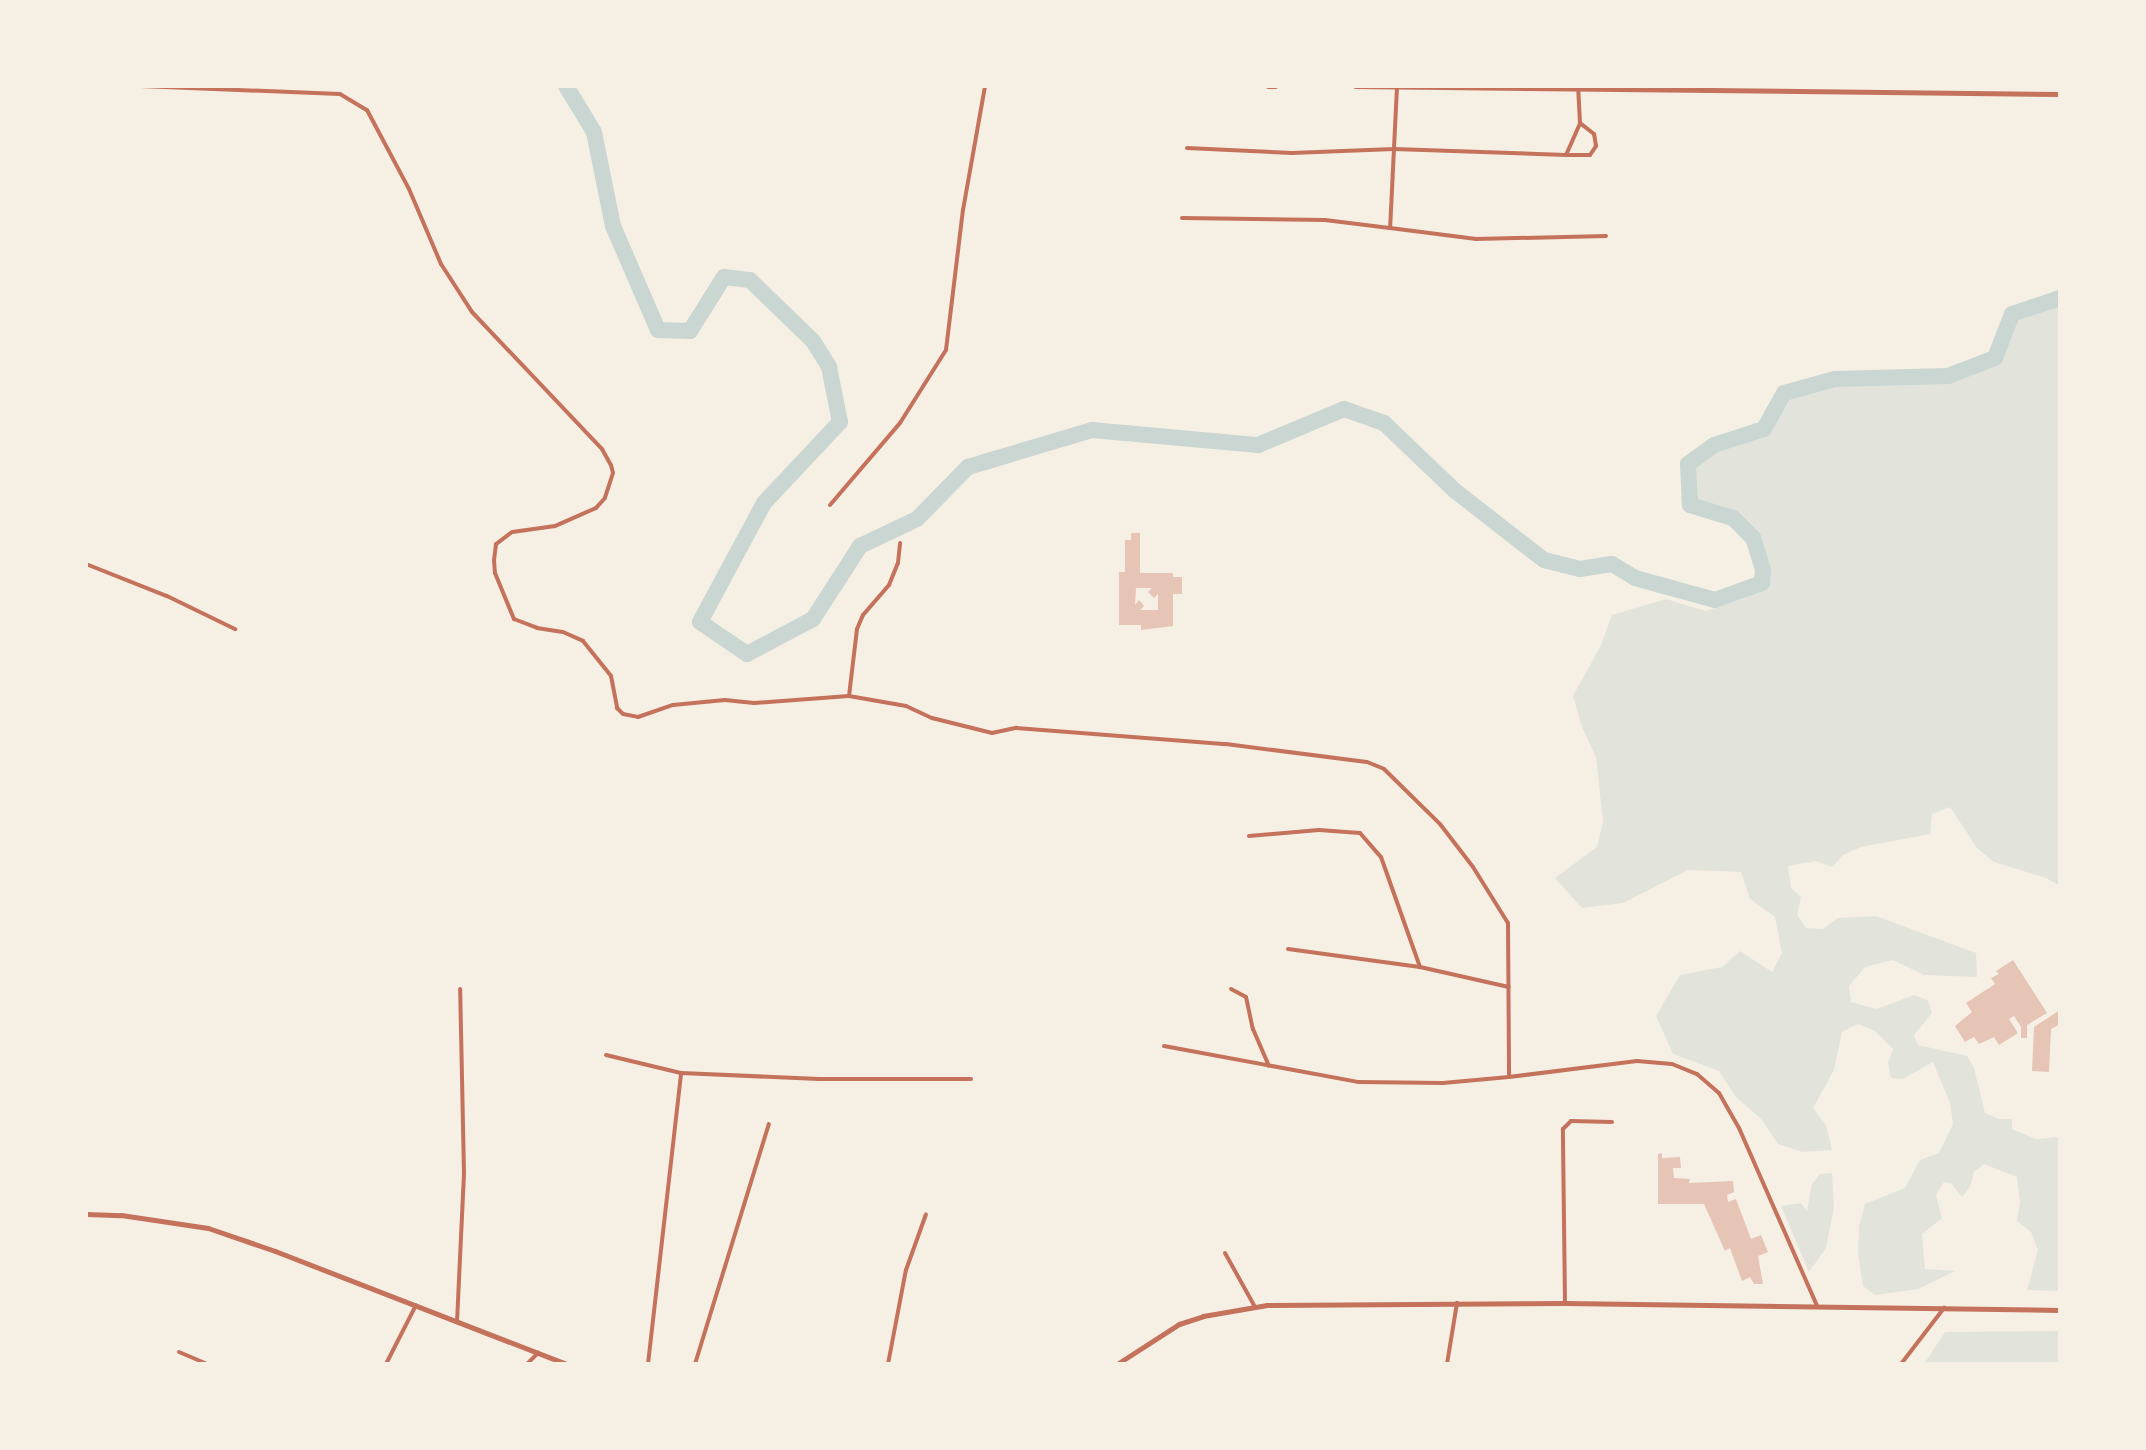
<!DOCTYPE html>
<style>
body{margin:0}
#map{position:relative;width:2146px;height:1450px;overflow:hidden;background:#f6efe4;font-family:"Noto Sans",sans-serif}
div>[style]{position:absolute}
[style*='--x']{left:calc(var(--x)*1px);top:calc(var(--y)*1px);width:calc(var(--w)*1px);rotate:calc(var(--a)*1deg)}
.green>*{inset:0;background:#e2e4dc}
.river>*{height:16px;margin:-8px;padding:0 8px;transform-origin:8px;border-radius:8px;background:#c9d6d2}
.building>*{inset:0;background:#e6c5b7}
.minor>*{height:4px;margin:-2px;padding:0 2px;transform-origin:2px;border-radius:2px;background:#c5725c}
.tertiary>*{height:5px;margin:-2.5px;padding:0 2.5px;transform-origin:2.5px;border-radius:2.5px;background:#c5725c}
span{translate:-50% -50%;white-space:nowrap;text-align:center;line-height:1.15;-webkit-text-stroke:6px #f6efe4;paint-order:stroke}
.frame{position:absolute;inset:0;border:88px solid #f6efe4;pointer-events:none}
</style>
<div id="map">
<div class="green">
<div style="clip-path:polygon(2060px 298px,2060px 886px,2046px 878px,1994px 862px,1977px 848px,1950px 807px,1932px 814px,1930px 834px,1861px 847px,1843px 855px,1832px 867px,1816px 861px,1788px 866px,1791px 888px,1801px 897px,1797px 915px,1806px 928px,1823px 929px,1838px 918px,1876px 916px,1976px 953px,1977px 977px,1924px 975px,1893px 960px,1865px 967px,1849px 986px,1851px 1002px,1877px 1009px,1914px 995px,1928px 1000px,1932px 1013px,1914px 1035px,1918px 1045px,1967px 1056px,1974px 1068px,1985px 1113px,1999px 1119px,2012px 1119px,2012px 1129px,2036px 1139px,2060px 1137px,2060px 1291px,2027px 1290px,2038px 1250px,2031px 1232px,2017px 1221px,2020px 1202px,2017px 1177px,1984px 1164px,1974px 1172px,1970px 1187px,1962px 1197px,1951px 1183px,1944px 1182px,1936px 1195px,1942px 1218px,1922px 1234px,1925px 1269px,1955px 1271px,1918px 1289px,1875px 1295px,1863px 1286px,1858px 1254px,1859px 1226px,1865px 1204px,1905px 1188px,1920px 1160px,1939px 1153px,1953px 1124px,1950px 1103px,1933px 1062px,1903px 1079px,1891px 1078px,1888px 1063px,1893px 1049px,1875px 1031px,1858px 1024px,1842px 1032px,1834px 1070px,1813px 1108px,1826px 1125px,1832px 1150px,1803px 1152px,1778px 1144px,1762px 1120px,1735px 1096px,1719px 1071px,1673px 1054px,1656px 1016px,1680px 975px,1722px 967px,1740px 951px,1772px 972px,1782px 953px,1775px 917px,1750px 899px,1741px 872px,1688px 870px,1623px 903px,1582px 908px,1555px 878px,1597px 847px,1603px 822px,1596px 757px,1582px 727px,1573px 696px,1601px 645px,1612px 615px,1666px 599px,1706px 611px,1745px 598px,1762px 583px,1763px 570px,1753px 538px,1733px 518px,1690px 505px,1688px 464px,1714px 445px,1764px 429px,1784px 393px,1835px 379px,1948px 376px,1995px 358px,2012px 314px)"></div>
<div style="clip-path:polygon(1832px 1173px,1834px 1207px,1826px 1248px,1809px 1272px,1781px 1206px,1801px 1203px,1807px 1211px,1812px 1184px,1820px 1174px)"></div>
<div style="clip-path:polygon(2060px 1331px,2060px 1364px,1924px 1364px,1945px 1332px)"></div>
</div>
<div class="river">
<div style="--x:566;--y:86;--w:54;--a:58.7"></div>
<div style="--x:594;--y:132;--w:96;--a:78.6"></div>
<div style="--x:613;--y:226;--w:113;--a:66.6"></div>
<div style="--x:658;--y:330;--w:32;--a:2"></div>
<div style="--x:690;--y:331;--w:64;--a:-57.8"></div>
<div style="--x:724;--y:277;--w:26;--a:7"></div>
<div style="--x:750;--y:280;--w:88;--a:44.1"></div>
<div style="--x:813;--y:341;--w:31;--a:58"></div>
<div style="--x:829;--y:367;--w:56;--a:78.7"></div>
<div style="--x:840;--y:422;--w:111;--a:133.2"></div>
<div style="--x:764;--y:503;--w:135;--a:118.3"></div>
<div style="--x:700;--y:622;--w:57;--a:34.2"></div>
<div style="--x:747;--y:654;--w:75;--a:-27.9"></div>
<div style="--x:813;--y:619;--w:87;--a:-57.2"></div>
<div style="--x:860;--y:546;--w:63;--a:-25.3"></div>
<div style="--x:917;--y:519;--w:73;--a:-45.6"></div>
<div style="--x:968;--y:467;--w:129;--a:-16.6"></div>
<div style="--x:1092;--y:430;--w:167;--a:5.2"></div>
<div style="--x:1258;--y:445;--w:93;--a:-22.7"></div>
<div style="--x:1344;--y:409;--w:42;--a:19.3"></div>
<div style="--x:1384;--y:423;--w:97;--a:43.7"></div>
<div style="--x:1454;--y:490;--w:114;--a:37.9"></div>
<div style="--x:1544;--y:560;--w:37;--a:14"></div>
<div style="--x:1580;--y:569;--w:32;--a:-9"></div>
<div style="--x:1612;--y:564;--w:27;--a:31"></div>
<div style="--x:1635;--y:578;--w:83;--a:15.4"></div>
<div style="--x:1715;--y:600;--w:50;--a:-19.9"></div>
<div style="--x:1762;--y:583;--w:13;--a:-86"></div>
<div style="--x:1763;--y:570;--w:34;--a:-107"></div>
<div style="--x:1753;--y:538;--w:28;--a:-135"></div>
<div style="--x:1733;--y:518;--w:45;--a:-163.2"></div>
<div style="--x:1690;--y:505;--w:41;--a:-92.8"></div>
<div style="--x:1688;--y:464;--w:32;--a:-36"></div>
<div style="--x:1714;--y:445;--w:52;--a:-17.7"></div>
<div style="--x:1764;--y:429;--w:41;--a:-60.9"></div>
<div style="--x:1784;--y:393;--w:53;--a:-15.4"></div>
<div style="--x:1835;--y:379;--w:113;--a:-1.5"></div>
<div style="--x:1948;--y:376;--w:50;--a:-21"></div>
<div style="--x:1995;--y:358;--w:47;--a:-68.9"></div>
<div style="--x:2012;--y:314;--w:51;--a:-18.4"></div>
</div>
<div class="building">
<div style="clip-path:polygon(evenodd,1131px 533px,1140px 533px,1140px 573px,1173px 573px,1173px 577px,1182px 577px,1182px 594px,1173px 594px,1173px 626px,1141px 630px,1141px 625px,1119px 625px,1119px 572px,1125px 572px,1125px 540px,1131px 540px,1131px 533px,1136px 588px,1152px 588px,1148px 592px,1154px 598px,1158px 594px,1158px 610px,1140px 610px,1144px 606px,1139px 600px,1135px 605px,1136px 588px)"></div>
<div style="clip-path:polygon(2013px 960px,2047px 1013px,2027px 1025px,2027px 1038px,2021px 1038px,2021px 1027px,2014px 1016px,2009px 1019px,2018px 1033px,1999px 1045px,1994px 1037px,1979px 1044px,1974px 1037px,1965px 1042px,1955px 1026px,1972px 1012px,1966px 1003px,1995px 984px,1991px 978px,1999px 974px,1996px 971px)"></div>
<div style="clip-path:polygon(2060px 1010px,2060px 1024px,2051px 1029px,2049px 1072px,2032px 1071px,2034px 1027px)"></div>
<div style="clip-path:polygon(1662px 1153px,1662px 1158px,1680px 1157px,1681px 1168px,1673px 1168px,1674px 1178px,1690px 1179px,1689px 1183px,1733px 1181px,1734px 1192px,1727px 1195px,1728px 1202px,1736px 1199px,1751px 1239px,1761px 1235px,1768px 1252px,1758px 1256px,1763px 1284px,1754px 1284px,1750px 1277px,1742px 1281px,1730px 1248px,1725px 1251px,1704px 1204px,1658px 1204px,1658px 1154px)"></div>
</div>
<div class="minor">
<div style="--x:140;--y:86;--w:200;--a:2.3"></div>
<div style="--x:340;--y:94;--w:31;--a:31"></div>
<div style="--x:367;--y:110;--w:89;--a:62"></div>
<div style="--x:409;--y:189;--w:82;--a:66.9"></div>
<div style="--x:441;--y:264;--w:57;--a:57.1"></div>
<div style="--x:472;--y:312;--w:189;--a:46.5"></div>
<div style="--x:602;--y:449;--w:18;--a:61"></div>
<div style="--x:611;--y:465;--w:8;--a:76"></div>
<div style="--x:613;--y:473;--w:26;--a:108"></div>
<div style="--x:605;--y:498;--w:13;--a:132"></div>
<div style="--x:596;--y:508;--w:45;--a:156.3"></div>
<div style="--x:555;--y:526;--w:43;--a:172.1"></div>
<div style="--x:512;--y:532;--w:20;--a:143"></div>
<div style="--x:496;--y:544;--w:16;--a:97"></div>
<div style="--x:494;--y:560;--w:13;--a:86"></div>
<div style="--x:495;--y:573;--w:50;--a:67.6"></div>
<div style="--x:514;--y:619;--w:25;--a:21"></div>
<div style="--x:537;--y:628;--w:26;--a:9"></div>
<div style="--x:563;--y:632;--w:22;--a:24"></div>
<div style="--x:583;--y:641;--w:45;--a:51.3"></div>
<div style="--x:611;--y:676;--w:33;--a:79"></div>
<div style="--x:617;--y:708;--w:8;--a:45"></div>
<div style="--x:623;--y:714;--w:15;--a:11"></div>
<div style="--x:638;--y:717;--w:37;--a:-19"></div>
<div style="--x:673;--y:705;--w:52;--a:-5.5"></div>
<div style="--x:725;--y:700;--w:29;--a:6"></div>
<div style="--x:754;--y:703;--w:95;--a:-4.2"></div>
<div style="--x:849;--y:696;--w:58;--a:10"></div>
<div style="--x:906;--y:706;--w:29;--a:25"></div>
<div style="--x:932;--y:718;--w:62;--a:14"></div>
<div style="--x:992;--y:733;--w:25;--a:-12"></div>
<div style="--x:1016;--y:728;--w:211;--a:4.4"></div>
<div style="--x:1226;--y:744;--w:142;--a:7.3"></div>
<div style="--x:1367;--y:762;--w:18;--a:22"></div>
<div style="--x:1384;--y:769;--w:78;--a:44.5"></div>
<div style="--x:1440;--y:824;--w:54;--a:52.5"></div>
<div style="--x:1473;--y:867;--w:66;--a:58"></div>
<div style="--x:1508;--y:923;--w:154;--a:89.6"></div>
<div style="--x:1509;--y:1077;--w:129;--a:-7.1"></div>
<div style="--x:1637;--y:1061;--w:35;--a:5"></div>
<div style="--x:1672;--y:1064;--w:27;--a:22"></div>
<div style="--x:1697;--y:1074;--w:29;--a:41"></div>
<div style="--x:1719;--y:1093;--w:40;--a:60.3"></div>
<div style="--x:1739;--y:1128;--w:194;--a:66.3"></div>
<div style="--x:1397;--y:87;--w:141;--a:92.8"></div>
<div style="--x:1390;--y:228;--w:87;--a:7.3"></div>
<div style="--x:1476;--y:239;--w:130;--a:-1.3"></div>
<div style="--x:1187;--y:148;--w:105;--a:2.7"></div>
<div style="--x:1292;--y:153;--w:102;--a:-2.2"></div>
<div style="--x:1394;--y:149;--w:172;--a:2"></div>
<div style="--x:1566;--y:155;--w:35;--a:-66"></div>
<div style="--x:1580;--y:123;--w:33;--a:-93"></div>
<div style="--x:1566;--y:155;--w:24;--a:0"></div>
<div style="--x:1590;--y:155;--w:11;--a:-56"></div>
<div style="--x:1596;--y:146;--w:12;--a:-99"></div>
<div style="--x:1594;--y:134;--w:18;--a:-142"></div>
<div style="--x:1182;--y:218;--w:143;--a:0.8"></div>
<div style="--x:1325;--y:220;--w:65;--a:7"></div>
<div style="--x:830;--y:505;--w:108;--a:-49.5"></div>
<div style="--x:900;--y:423;--w:86;--a:-57.8"></div>
<div style="--x:946;--y:350;--w:141;--a:-83.1"></div>
<div style="--x:963;--y:210;--w:126;--a:-79.9"></div>
<div style="--x:86;--y:564;--w:87;--a:21.6"></div>
<div style="--x:167;--y:596;--w:76;--a:25.9"></div>
<div style="--x:849;--y:696;--w:67;--a:-83.2"></div>
<div style="--x:857;--y:629;--w:15;--a:-67"></div>
<div style="--x:863;--y:615;--w:40;--a:-49"></div>
<div style="--x:889;--y:585;--w:24;--a:-68"></div>
<div style="--x:898;--y:563;--w:20;--a:-84"></div>
<div style="--x:1249;--y:836;--w:70;--a:-4.9"></div>
<div style="--x:1319;--y:830;--w:41;--a:4.2"></div>
<div style="--x:1360;--y:833;--w:32;--a:49"></div>
<div style="--x:1381;--y:857;--w:117;--a:70.5"></div>
<div style="--x:1288;--y:949;--w:133;--a:7.8"></div>
<div style="--x:1420;--y:967;--w:91;--a:12.7"></div>
<div style="--x:1231;--y:989;--w:17;--a:28"></div>
<div style="--x:1246;--y:997;--w:33;--a:78"></div>
<div style="--x:1253;--y:1029;--w:40;--a:66.6"></div>
<div style="--x:1164;--y:1046;--w:197;--a:10.5"></div>
<div style="--x:1358;--y:1082;--w:85;--a:0.7"></div>
<div style="--x:1443;--y:1083;--w:66;--a:-5.2"></div>
<div style="--x:606;--y:1055;--w:77;--a:13.5"></div>
<div style="--x:681;--y:1073;--w:138;--a:2.5"></div>
<div style="--x:819;--y:1079;--w:152;--a:0"></div>
<div style="--x:1225;--y:1253;--w:62;--a:60.9"></div>
<div style="--x:1565;--y:1303;--w:174;--a:-90.7"></div>
<div style="--x:1563;--y:1129;--w:11;--a:-45"></div>
<div style="--x:1571;--y:1121;--w:41;--a:1.4"></div>
<div style="--x:457;--y:1322;--w:149;--a:-87.3"></div>
<div style="--x:464;--y:1173;--w:184;--a:-91.2"></div>
<div style="--x:179;--y:1352;--w:30;--a:23"></div>
<div style="--x:386;--y:1364;--w:66;--a:-63"></div>
<div style="--x:527;--y:1364;--w:16;--a:-45"></div>
<div style="--x:648;--y:1364;--w:293;--a:-83.5"></div>
<div style="--x:695;--y:1364;--w:251;--a:-72.9"></div>
<div style="--x:888;--y:1364;--w:96;--a:-79.2"></div>
<div style="--x:906;--y:1270;--w:59;--a:-70.3"></div>
<div style="--x:1447;--y:1364;--w:62;--a:-80.7"></div>
<div style="--x:1901;--y:1364;--w:71;--a:-52.5"></div>
</div>
<div class="tertiary">
<div style="--x:1268;--y:86;--w:7;--a:0"></div>
<div style="--x:1355;--y:86;--w:705;--a:0.65"></div>
<div style="--x:86;--y:1214;--w:35;--a:2"></div>
<div style="--x:121;--y:1215;--w:88;--a:8.5"></div>
<div style="--x:208;--y:1228;--w:71;--a:18.9"></div>
<div style="--x:275;--y:1251;--w:313;--a:21.2"></div>
<div style="--x:1117;--y:1364;--w:74;--a:-32.8"></div>
<div style="--x:1179;--y:1324;--w:25;--a:-18"></div>
<div style="--x:1203;--y:1316;--w:65;--a:-9.8"></div>
<div style="--x:1267;--y:1305;--w:298;--a:-0.4"></div>
<div style="--x:1565;--y:1303;--w:495;--a:0.8"></div>
</div>
<div class="frame"></div>
</div>
